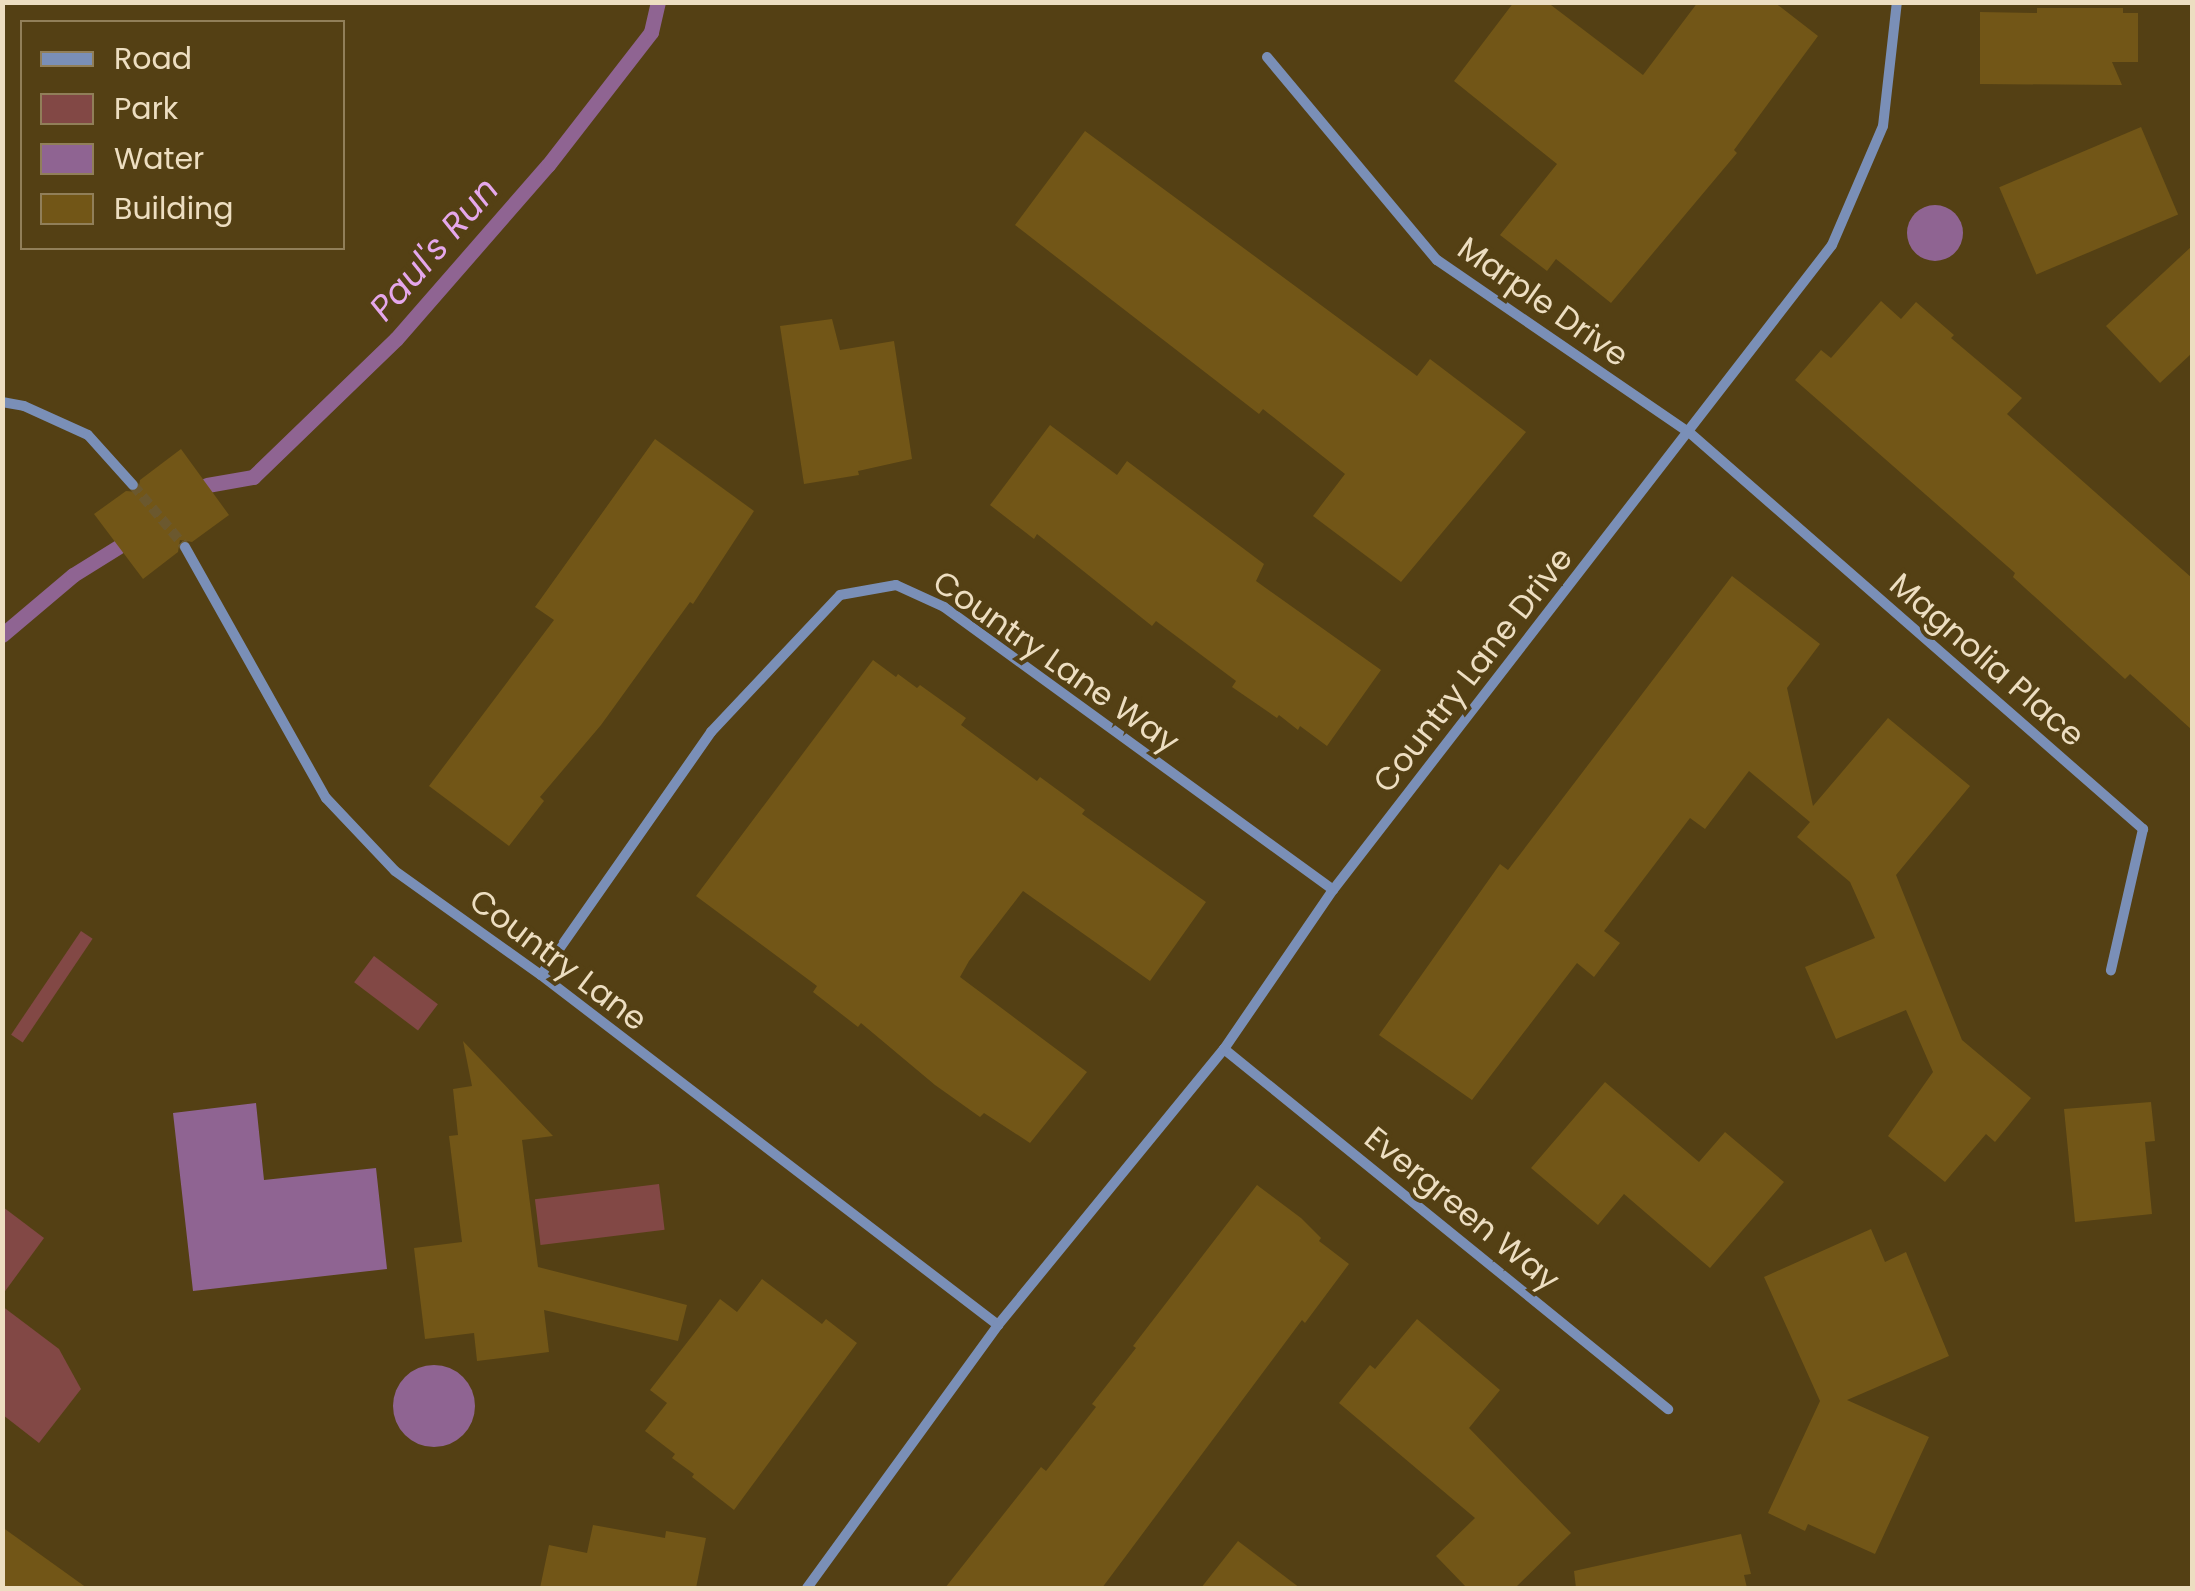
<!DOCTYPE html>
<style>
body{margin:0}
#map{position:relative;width:2195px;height:1591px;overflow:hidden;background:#544014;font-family:Poppins,sans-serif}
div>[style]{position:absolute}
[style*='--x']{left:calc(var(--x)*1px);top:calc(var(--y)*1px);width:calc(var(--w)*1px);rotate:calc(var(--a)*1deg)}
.green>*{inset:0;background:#824845;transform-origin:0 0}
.water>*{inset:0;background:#8f6492}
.round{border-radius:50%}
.stream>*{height:15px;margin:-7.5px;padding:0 7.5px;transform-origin:7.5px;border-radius:7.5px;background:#8f6492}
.building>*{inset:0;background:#725617;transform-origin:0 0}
.street-tunnel>*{height:10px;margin-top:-5px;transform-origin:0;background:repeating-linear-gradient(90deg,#6b582e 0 10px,transparent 0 15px)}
.street>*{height:10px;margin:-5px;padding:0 5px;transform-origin:5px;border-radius:5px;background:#7a8fb7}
span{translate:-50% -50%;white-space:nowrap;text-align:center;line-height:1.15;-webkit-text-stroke:8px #544014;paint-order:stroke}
.street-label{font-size:32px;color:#eddec1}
.water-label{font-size:35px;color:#e5a7eb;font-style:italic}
.frame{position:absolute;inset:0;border:5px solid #eddec1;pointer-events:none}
.legend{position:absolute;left:20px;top:20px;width:325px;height:230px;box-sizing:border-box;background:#544014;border:2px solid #917f59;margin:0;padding:12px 18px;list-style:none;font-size:30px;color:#eddec1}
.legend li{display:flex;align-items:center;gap:20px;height:50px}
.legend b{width:50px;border:2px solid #917f59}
</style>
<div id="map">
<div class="green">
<div style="left:81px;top:931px;width:14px;height:125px;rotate:34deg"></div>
<div style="left:374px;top:956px;width:80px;height:33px;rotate:37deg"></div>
<div style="left:659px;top:1184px;width:46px;height:125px;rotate:83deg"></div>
<div style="clip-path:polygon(3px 1207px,44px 1238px,3px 1294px)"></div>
<div style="clip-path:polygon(2px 1306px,59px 1349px,81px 1389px,39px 1443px,3px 1415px)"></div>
</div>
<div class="water">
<div class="round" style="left:1907px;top:205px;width:56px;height:56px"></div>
<div style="clip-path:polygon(256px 1103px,264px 1180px,376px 1168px,387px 1269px,193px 1291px,173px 1113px)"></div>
<div class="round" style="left:393px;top:1365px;width:82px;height:82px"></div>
</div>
<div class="stream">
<div style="--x:207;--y:485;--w:47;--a:-9.9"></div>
<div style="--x:253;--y:477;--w:199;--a:-44"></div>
<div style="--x:396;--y:339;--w:231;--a:-48.9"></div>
<div style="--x:548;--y:165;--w:168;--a:-52.2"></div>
<div style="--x:651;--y:32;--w:31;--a:-77"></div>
<div style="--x:2;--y:635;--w:93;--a:-40.2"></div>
<div style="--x:73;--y:575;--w:53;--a:-31.9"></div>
</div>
<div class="building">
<div style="clip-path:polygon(1514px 2px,1547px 2px,1643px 75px,1698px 2px,1774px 2px,1818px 36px,1734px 150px,1737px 153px,1611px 303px,1556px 259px,1547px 271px,1500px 235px,1557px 164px,1454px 81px)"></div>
<div style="clip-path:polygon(2037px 8px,2123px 8px,2123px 13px,2138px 13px,2138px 62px,2112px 62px,2122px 85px,1980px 84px,1980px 12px,2037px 13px)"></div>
<div style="left:2141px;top:127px;width:95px;height:154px;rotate:67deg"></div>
<div style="clip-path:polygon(1085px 131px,1417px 376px,1430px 359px,1526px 432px,1401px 582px,1313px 516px,1345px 474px,1263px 409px,1259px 414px,1015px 225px)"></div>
<div style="clip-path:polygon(2192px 246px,2192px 353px,2160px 383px,2106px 326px)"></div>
<div style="clip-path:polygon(1881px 301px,1901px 319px,1916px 302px,1954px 335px,1951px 338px,2022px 398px,2007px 414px,2192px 578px,2192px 730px,2130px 674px,2125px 679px,2013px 577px,2015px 573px,1795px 380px,1821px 350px,1831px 358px)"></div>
<div style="clip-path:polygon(832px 319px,840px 350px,894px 341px,912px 459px,858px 471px,859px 475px,804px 484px,780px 326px)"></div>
<div style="clip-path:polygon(1050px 425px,1117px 475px,1127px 461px,1264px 564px,1256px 581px,1381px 670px,1327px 746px,1300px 726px,1298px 730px,1279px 715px,1277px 718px,1232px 687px,1236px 681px,1156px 621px,1152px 626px,1037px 534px,1034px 539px,990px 505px)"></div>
<div style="clip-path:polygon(655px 439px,754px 511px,693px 604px,690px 602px,601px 725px,540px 797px,544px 801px,509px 846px,429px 786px,554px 620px,535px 607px)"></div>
<div style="clip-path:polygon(181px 449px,229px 515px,192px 542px,180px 540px,178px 552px,143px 579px,94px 514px,126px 491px,138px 492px,140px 480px)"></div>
<div style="clip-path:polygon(1732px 576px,1820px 644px,1787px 688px,1813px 806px,1888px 718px,1970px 786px,1896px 875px,1962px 1040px,2031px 1098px,1995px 1142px,1986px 1134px,1945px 1182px,1888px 1136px,1933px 1072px,1906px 1010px,1836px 1039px,1805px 967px,1875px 938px,1850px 882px,1797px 837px,1810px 822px,1749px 771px,1705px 829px,1690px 818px,1604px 931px,1620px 943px,1594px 977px,1577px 963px,1472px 1100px,1379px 1035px,1500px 864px,1508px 870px)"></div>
<div style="clip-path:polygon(873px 660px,896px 677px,898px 674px,917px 688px,920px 685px,966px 718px,961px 725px,1037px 781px,1040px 777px,1085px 810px,1082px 814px,1206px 902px,1150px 981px,1023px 891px,969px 961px,960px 977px,1087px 1072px,1030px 1143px,984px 1113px,980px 1117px,935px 1085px,861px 1023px,858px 1027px,813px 992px,817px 986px,696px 896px)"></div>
<div style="clip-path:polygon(463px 1041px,553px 1136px,522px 1140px,538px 1267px,687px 1305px,678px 1341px,544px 1310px,549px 1352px,477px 1361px,474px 1333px,425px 1339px,414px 1248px,462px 1242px,449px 1136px,458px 1135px,453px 1089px,472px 1086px)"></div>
<div style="clip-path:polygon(1605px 1082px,1699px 1162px,1725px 1132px,1784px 1182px,1710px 1268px,1624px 1194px,1598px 1225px,1531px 1168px)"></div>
<div style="clip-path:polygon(2151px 1102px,2155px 1141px,2145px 1142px,2152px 1214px,2075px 1222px,2064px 1109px)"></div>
<div style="clip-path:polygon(1257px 1185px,1301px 1218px,1321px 1238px,1319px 1241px,1349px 1264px,1305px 1323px,1302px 1320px,1102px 1588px,945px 1588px,1041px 1467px,1046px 1471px,1096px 1407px,1092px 1404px,1136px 1348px,1133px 1346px)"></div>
<div style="clip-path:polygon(1871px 1229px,1885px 1262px,1906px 1252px,1949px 1356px,1847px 1400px,1929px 1437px,1875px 1554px,1808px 1524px,1805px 1531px,1768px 1513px,1820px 1401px,1764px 1277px)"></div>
<div style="clip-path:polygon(762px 1279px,822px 1324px,826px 1319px,857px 1343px,734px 1510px,692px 1477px,694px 1474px,672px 1458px,675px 1454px,645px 1431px,667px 1403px,650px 1390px,696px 1331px,720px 1299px,737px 1312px)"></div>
<div style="clip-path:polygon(1417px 1319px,1500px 1390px,1469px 1428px,1571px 1533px,1515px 1588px,1467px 1588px,1436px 1556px,1475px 1518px,1339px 1403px,1370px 1365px,1375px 1369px)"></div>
<div style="clip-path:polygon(593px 1525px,665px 1538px,666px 1531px,706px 1538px,696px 1588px,540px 1588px,549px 1545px,587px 1553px)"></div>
<div style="clip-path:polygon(2px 1527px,87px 1588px,2px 1588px)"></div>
<div style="clip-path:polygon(1741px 1534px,1751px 1574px,1744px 1575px,1747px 1588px,1576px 1588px,1574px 1571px)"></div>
<div style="clip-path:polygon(1238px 1541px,1300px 1588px,1201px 1588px)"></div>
</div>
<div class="street-tunnel">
<div style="--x:133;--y:485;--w:81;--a:50"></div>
</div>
<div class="street">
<div style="--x:1267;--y:57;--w:265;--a:50.1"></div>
<div style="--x:1437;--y:260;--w:306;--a:34.4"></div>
<div style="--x:1690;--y:433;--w:602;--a:41.16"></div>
<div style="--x:2143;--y:829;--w:145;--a:102.8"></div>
<div style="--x:2;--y:402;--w:22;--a:10"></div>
<div style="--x:24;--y:406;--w:70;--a:24.4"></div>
<div style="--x:88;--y:435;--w:67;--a:48"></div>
<div style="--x:185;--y:547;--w:288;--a:60.7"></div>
<div style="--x:326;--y:798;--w:100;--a:46.6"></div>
<div style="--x:395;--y:871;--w:179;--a:35.5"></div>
<div style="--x:541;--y:975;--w:576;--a:37.45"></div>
<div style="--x:541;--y:975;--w:297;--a:-55"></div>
<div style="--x:711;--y:732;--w:188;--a:-46.7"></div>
<div style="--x:840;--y:595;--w:57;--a:-10.1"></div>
<div style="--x:896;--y:585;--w:53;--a:24.6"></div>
<div style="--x:944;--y:607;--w:481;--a:36"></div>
<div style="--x:1224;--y:1049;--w:572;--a:39.04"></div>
<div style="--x:807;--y:1588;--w:325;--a:-54"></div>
<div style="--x:998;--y:1325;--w:357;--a:-50.7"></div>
<div style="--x:1224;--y:1049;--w:193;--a:-55.6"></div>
<div style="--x:1333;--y:890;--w:815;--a:-52.27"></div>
<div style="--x:1832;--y:245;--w:129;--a:-66.8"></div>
<div style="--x:1883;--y:126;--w:125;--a:-83.6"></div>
</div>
<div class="street-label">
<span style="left:1543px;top:302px;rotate:35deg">Marple Drive</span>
<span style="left:1987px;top:660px;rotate:41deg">Magnolia Place</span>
<span style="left:1056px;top:662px;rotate:35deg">Country Lane Way</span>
<span style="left:1473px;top:670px;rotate:-52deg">Country Lane Drive</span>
<span style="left:558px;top:960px;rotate:37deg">Country Lane</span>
<span style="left:1462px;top:1209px;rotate:39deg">Evergreen Way</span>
</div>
<div class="water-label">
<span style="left:434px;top:249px;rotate:-49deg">Paul's Run</span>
</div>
<div class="frame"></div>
<ul class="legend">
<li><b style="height:12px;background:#7a8fb7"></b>Road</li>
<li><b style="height:28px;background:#824845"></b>Park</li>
<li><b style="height:28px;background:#8f6492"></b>Water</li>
<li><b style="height:28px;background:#725617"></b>Building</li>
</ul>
</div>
